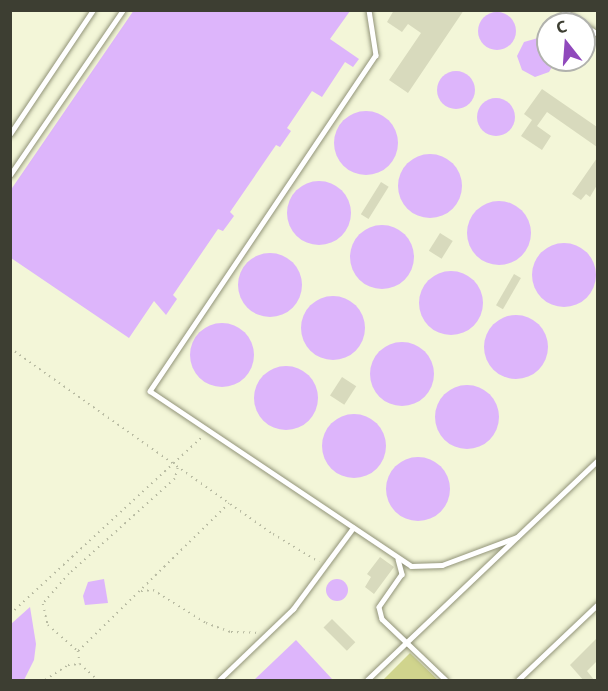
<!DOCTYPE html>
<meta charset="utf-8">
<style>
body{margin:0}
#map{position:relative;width:608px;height:691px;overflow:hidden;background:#f3f6d8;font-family:"Noto Sans",sans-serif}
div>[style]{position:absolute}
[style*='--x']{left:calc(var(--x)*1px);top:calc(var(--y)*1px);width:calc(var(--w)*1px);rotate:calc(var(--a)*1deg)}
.green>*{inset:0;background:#d0d48d}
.water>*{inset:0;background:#ddb5fb}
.round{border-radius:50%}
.building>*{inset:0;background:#d8dabd;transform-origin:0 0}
.path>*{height:1.5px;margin-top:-0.75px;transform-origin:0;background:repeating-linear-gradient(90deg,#b8bba2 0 1.5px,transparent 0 6px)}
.roads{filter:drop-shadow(0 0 2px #929479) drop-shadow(0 0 2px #929479)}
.lane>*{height:4.5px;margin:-2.25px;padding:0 2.25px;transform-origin:2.25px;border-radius:2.25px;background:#fff}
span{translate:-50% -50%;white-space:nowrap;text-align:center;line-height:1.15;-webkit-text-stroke:5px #fff;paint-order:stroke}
.frame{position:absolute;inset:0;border:12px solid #3d3e32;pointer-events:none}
.north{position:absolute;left:536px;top:12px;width:60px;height:60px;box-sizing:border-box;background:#fff;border:2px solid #b1b2ad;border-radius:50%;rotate:343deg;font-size:16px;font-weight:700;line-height:24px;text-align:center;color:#3d3e32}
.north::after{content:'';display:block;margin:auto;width:21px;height:27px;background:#9049bc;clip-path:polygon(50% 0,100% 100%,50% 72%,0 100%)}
</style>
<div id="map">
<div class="green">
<div style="clip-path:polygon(410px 653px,438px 680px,383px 680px)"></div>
</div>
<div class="water">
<div style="clip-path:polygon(134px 10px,350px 11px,330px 39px,359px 59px,353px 67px,345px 62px,322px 97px,312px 91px,287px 128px,291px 131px,280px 147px,276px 145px,230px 212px,234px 216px,223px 231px,218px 229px,173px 295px,177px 299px,166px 315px,154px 301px,129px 338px,11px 258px,10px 191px)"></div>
<div class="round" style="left:478px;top:12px;width:38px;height:38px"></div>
<div style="clip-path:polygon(538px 38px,548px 42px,548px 60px,556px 60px,549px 72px,535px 77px,522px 70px,517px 56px,524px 42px)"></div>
<div class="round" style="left:437px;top:71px;width:38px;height:38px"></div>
<div class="round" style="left:477px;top:98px;width:38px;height:38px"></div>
<div class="round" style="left:334px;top:111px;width:64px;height:64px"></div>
<div class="round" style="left:398px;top:154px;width:64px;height:64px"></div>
<div class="round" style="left:287px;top:181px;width:64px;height:64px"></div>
<div class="round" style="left:467px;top:201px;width:64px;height:64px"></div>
<div class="round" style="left:350px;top:225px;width:64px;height:64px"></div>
<div class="round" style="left:532px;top:243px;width:64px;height:64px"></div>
<div class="round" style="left:238px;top:253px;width:64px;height:64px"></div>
<div class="round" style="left:419px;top:271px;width:64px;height:64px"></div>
<div class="round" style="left:301px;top:296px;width:64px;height:64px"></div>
<div class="round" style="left:484px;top:315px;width:64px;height:64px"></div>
<div class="round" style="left:190px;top:323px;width:64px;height:64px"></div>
<div class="round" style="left:370px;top:342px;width:64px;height:64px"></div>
<div class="round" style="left:254px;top:366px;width:64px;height:64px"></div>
<div class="round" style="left:435px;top:385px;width:64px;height:64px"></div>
<div class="round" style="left:322px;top:414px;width:64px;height:64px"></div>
<div class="round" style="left:386px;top:457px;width:64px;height:64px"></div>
<div style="clip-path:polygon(104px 579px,108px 603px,85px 605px,83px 596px,88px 582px)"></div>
<div class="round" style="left:326px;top:579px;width:22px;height:22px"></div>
<div style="clip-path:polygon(30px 607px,36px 644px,34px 660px,24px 680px,11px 680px,11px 624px)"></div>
<div style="clip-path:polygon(296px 640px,332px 679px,254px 680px)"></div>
</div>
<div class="building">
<div style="clip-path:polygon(394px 10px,464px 10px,408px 93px,389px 80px,421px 33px,408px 24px,402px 32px,387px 22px)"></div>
<div style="clip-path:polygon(542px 89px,597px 127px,597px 147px,547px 112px,537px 126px,551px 136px,542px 150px,521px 136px,532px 120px,524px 114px)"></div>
<div style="clip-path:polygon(597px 158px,597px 185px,590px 197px,586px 194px,581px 200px,572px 194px)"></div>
<div style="left:381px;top:182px;width:9px;height:38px;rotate:32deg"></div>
<div style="left:440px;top:233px;width:15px;height:21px;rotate:32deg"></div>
<div style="left:514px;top:274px;width:8px;height:36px;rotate:30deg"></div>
<div style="left:342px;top:377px;width:17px;height:22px;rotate:33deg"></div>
<div style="clip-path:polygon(380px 557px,394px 567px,374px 594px,365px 587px,371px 577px,367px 574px)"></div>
<div style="left:332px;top:619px;width:33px;height:12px;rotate:45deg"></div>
<div style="clip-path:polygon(597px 638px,597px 661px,587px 671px,595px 681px,584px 681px,570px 665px)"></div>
</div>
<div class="path">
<div style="--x:10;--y:348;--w:322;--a:35.3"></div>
<div style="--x:273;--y:534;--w:54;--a:31.3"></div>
<div style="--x:178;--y:468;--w:11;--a:105"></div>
<div style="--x:175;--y:479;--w:142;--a:138.1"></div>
<div style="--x:69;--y:574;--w:40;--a:131"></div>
<div style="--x:43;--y:604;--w:22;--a:77"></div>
<div style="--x:48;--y:625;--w:40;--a:41"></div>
<div style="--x:78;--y:651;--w:211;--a:-44.4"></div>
<div style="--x:141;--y:591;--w:12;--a:-5"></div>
<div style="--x:153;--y:590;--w:62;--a:31.9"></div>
<div style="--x:206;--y:623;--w:27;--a:20"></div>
<div style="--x:231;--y:632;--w:28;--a:2"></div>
<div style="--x:10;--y:614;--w:264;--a:-42.7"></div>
<div style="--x:78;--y:651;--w:13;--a:81"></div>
<div style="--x:45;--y:680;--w:27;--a:-33"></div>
<div style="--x:68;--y:665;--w:12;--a:-5"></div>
<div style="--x:80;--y:664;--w:24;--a:42"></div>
</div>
<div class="roads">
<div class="lane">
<div style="--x:369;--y:10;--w:46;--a:81.2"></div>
<div style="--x:376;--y:55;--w:405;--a:123.9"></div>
<div style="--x:150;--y:391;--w:314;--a:33.8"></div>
<div style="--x:411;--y:566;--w:31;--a:-2"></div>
<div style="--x:442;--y:565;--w:80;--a:-20.5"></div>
<div style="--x:563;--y:10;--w:24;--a:35"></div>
<div style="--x:584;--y:25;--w:17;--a:33"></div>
<div style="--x:10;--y:134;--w:149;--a:-56.2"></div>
<div style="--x:10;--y:175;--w:200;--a:-55.6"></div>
<div style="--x:398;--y:559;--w:16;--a:75"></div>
<div style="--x:402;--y:574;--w:40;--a:124.9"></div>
<div style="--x:379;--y:607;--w:12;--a:76"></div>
<div style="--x:382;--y:619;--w:88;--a:43.6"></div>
<div style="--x:219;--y:680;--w:103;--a:-43.8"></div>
<div style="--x:293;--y:609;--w:101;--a:-53.5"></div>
<div style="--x:367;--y:680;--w:319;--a:-43.6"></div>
<div style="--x:518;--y:680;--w:110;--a:-43.5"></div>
</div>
</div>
<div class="frame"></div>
<div class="north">С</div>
</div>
